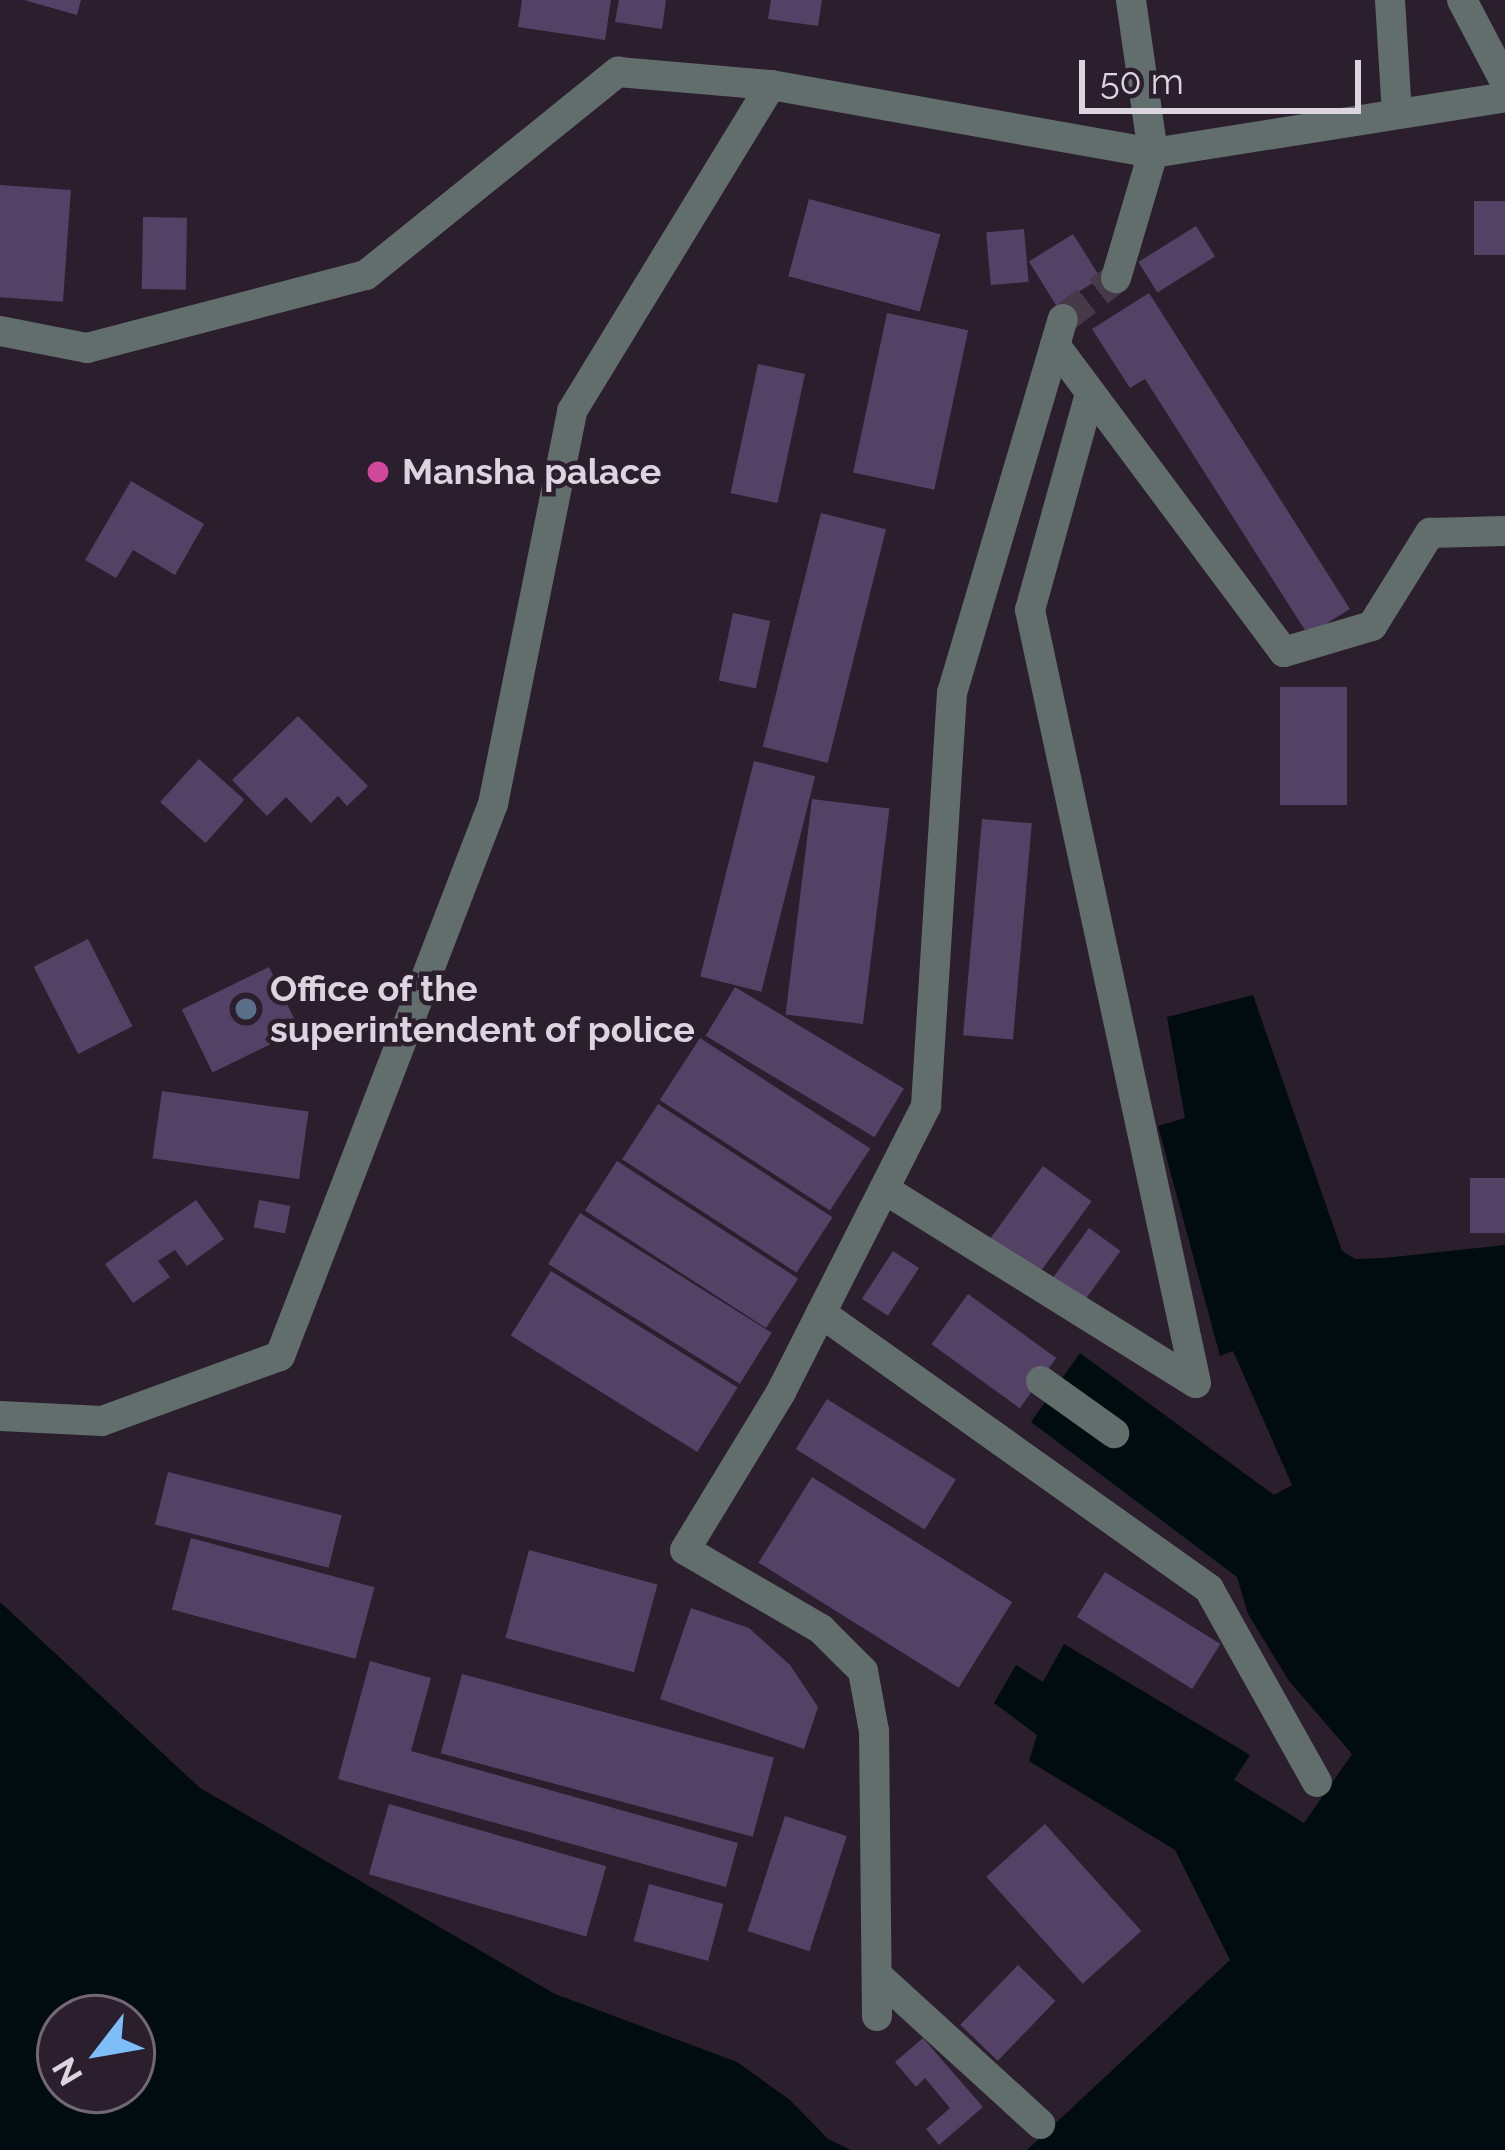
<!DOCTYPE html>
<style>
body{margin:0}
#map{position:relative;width:1505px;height:2150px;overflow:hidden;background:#2b1f2e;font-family:Raleway,sans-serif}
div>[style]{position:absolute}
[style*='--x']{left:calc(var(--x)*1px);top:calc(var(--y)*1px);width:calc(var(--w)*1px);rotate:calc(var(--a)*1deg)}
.water>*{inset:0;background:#000c0f}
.building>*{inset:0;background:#534266;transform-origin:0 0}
.minor-tunnel>*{height:30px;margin-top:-15px;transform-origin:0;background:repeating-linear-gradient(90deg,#463a48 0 30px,transparent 0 45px)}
.minor>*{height:30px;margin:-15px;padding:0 15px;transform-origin:15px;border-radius:15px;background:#626e6c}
.dots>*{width:33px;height:33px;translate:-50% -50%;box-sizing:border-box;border:6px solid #2b1f2e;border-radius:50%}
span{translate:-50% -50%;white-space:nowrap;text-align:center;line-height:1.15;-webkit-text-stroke:9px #2b1f2e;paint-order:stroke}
.poi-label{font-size:36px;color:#dcd4de;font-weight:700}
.left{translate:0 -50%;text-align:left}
.north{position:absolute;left:36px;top:1994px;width:120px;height:120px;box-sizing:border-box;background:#2b1f2e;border:3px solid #726774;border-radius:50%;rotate:239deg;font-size:33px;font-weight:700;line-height:48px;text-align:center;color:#dcd4de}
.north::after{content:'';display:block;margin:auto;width:42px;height:54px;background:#7dbef9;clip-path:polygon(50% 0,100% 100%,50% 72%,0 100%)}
.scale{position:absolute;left:1079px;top:60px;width:282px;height:54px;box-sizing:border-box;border:6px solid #dcd4de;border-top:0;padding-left:15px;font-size:36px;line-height:42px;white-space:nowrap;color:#dcd4de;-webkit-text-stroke:9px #2b1f2e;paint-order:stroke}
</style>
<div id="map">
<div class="water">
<div style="clip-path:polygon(1253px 995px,1342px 1251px,1355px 1259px,1384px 1258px,1505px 1245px,1505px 2150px,1027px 2150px,1230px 1960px,1175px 1850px,1029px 1761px,1037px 1735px,994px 1703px,1016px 1665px,1043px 1682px,1064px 1644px,1250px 1755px,1234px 1780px,1304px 1823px,1352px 1754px,1289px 1681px,1248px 1614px,1237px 1577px,1031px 1422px,1080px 1353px,1274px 1495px,1292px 1485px,1233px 1351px,1220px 1356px,1158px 1126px,1185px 1118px,1167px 1017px)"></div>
<div style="clip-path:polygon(evenodd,0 1602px,200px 1788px,555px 1994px,737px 2062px,790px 2100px,828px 2139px,851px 2150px,0 2150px,0 1602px,132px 2018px,132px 2090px,60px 2090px,60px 2018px,132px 2018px)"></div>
</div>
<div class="building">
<div style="clip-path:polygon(24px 0,81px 0,77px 15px)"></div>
<div style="clip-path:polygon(522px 0,611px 0,605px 40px,518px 27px)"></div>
<div style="clip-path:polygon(619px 0,666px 0,662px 29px,615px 22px)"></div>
<div style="clip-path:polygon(771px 0,822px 0,818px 26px,768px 19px)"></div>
<div style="left:0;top:185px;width:71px;height:112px;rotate:4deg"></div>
<div style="left:809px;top:199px;width:136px;height:80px;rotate:15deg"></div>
<div style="left:1474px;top:201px;width:31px;height:54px"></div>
<div style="left:143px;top:217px;width:44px;height:72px;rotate:1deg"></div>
<div style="left:1196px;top:226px;width:36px;height:68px;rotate:58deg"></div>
<div style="left:1024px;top:229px;width:53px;height:38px;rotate:85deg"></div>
<div style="left:1073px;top:234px;width:52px;height:52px;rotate:58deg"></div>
<div style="clip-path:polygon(1149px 293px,1350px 609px,1308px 635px,1145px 379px,1130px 388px,1092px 329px)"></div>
<div style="left:887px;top:313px;width:83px;height:163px;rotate:12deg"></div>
<div style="left:758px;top:364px;width:48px;height:132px;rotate:12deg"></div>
<div style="clip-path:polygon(131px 481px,204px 524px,175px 575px,133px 550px,116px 578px,85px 560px)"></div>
<div style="left:821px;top:513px;width:67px;height:241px;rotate:14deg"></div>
<div style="left:733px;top:613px;width:38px;height:69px;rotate:12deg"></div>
<div style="left:1280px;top:687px;width:67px;height:118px"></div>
<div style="clip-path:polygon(298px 716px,368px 786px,347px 806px,338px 796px,311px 823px,286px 797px,267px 816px,232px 780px)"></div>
<div style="left:199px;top:759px;width:61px;height:58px;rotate:42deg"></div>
<div style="left:754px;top:761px;width:63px;height:222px;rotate:14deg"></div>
<div style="left:812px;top:799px;width:78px;height:217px;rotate:7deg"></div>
<div style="left:982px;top:819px;width:50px;height:217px;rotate:5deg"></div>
<div style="left:88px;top:939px;width:98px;height:61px;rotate:63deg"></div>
<div style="left:269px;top:967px;width:70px;height:97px;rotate:64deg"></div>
<div style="left:735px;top:987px;width:197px;height:57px;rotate:31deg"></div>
<div style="left:700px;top:1038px;width:203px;height:74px;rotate:33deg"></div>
<div style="left:162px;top:1091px;width:148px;height:68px;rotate:8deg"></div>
<div style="left:658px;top:1104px;width:208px;height:66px;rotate:33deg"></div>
<div style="left:617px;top:1161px;width:216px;height:59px;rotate:33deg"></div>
<div style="left:1043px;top:1166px;width:60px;height:89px;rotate:36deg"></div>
<div style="left:1505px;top:1178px;width:55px;height:35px;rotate:90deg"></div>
<div style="clip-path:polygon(196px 1200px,224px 1239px,187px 1266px,175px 1250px,158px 1261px,170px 1277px,133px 1303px,105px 1264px)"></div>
<div style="left:259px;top:1200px;width:32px;height:28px;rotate:11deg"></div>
<div style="left:580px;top:1213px;width:226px;height:60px;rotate:32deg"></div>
<div style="left:1089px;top:1228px;width:39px;height:62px;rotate:36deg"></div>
<div style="left:893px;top:1251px;width:31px;height:57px;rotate:33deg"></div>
<div style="left:551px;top:1271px;width:220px;height:76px;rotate:32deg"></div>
<div style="left:968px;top:1294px;width:109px;height:62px;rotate:36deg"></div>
<div style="left:827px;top:1399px;width:152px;height:59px;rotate:32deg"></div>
<div style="left:168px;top:1472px;width:179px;height:54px;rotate:14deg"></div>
<div style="left:812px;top:1477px;width:236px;height:101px;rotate:32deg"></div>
<div style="left:191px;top:1538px;width:190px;height:74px;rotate:15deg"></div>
<div style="left:529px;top:1550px;width:133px;height:91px;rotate:15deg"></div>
<div style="left:1105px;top:1572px;width:136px;height:53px;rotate:32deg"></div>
<div style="clip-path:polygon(691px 1608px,749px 1628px,790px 1665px,818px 1707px,804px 1749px,660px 1699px)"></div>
<div style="clip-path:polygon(370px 1661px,431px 1678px,411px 1751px,738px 1843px,726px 1887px,338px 1779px)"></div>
<div style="left:462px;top:1674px;width:323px;height:82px;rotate:15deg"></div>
<div style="left:389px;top:1804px;width:226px;height:73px;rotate:16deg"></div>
<div style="left:785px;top:1816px;width:65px;height:121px;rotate:18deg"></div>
<div style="left:1045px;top:1824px;width:144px;height:79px;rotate:48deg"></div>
<div style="left:649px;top:1884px;width:77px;height:59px;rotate:15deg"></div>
<div style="left:1018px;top:1965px;width:52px;height:83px;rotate:44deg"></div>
<div style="clip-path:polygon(923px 2038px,983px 2107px,939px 2145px,926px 2129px,950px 2108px,925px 2078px,916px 2087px,895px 2062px)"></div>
</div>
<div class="minor-tunnel">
<div style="--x:1063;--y:319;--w:67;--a:-37.7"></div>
</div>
<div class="minor">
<div style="--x:1390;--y:0;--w:114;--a:86.5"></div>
<div style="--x:1462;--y:0;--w:93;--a:62.3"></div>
<div style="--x:1116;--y:278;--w:130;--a:-73.5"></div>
<div style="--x:1153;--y:153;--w:155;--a:-98.2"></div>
<div style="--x:0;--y:331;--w:89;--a:11.1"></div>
<div style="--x:87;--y:348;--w:288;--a:-14.7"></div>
<div style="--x:366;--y:275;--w:324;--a:-38.9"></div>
<div style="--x:618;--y:72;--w:154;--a:4.9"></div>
<div style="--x:771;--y:85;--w:388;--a:10.1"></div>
<div style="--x:1153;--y:153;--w:356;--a:-9"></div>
<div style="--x:1055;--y:345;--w:383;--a:53.3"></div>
<div style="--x:1284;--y:652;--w:92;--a:-16.5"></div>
<div style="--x:1372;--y:626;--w:110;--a:-58.1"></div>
<div style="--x:1430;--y:533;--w:75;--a:-1.5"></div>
<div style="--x:884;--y:1189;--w:367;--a:31.9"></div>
<div style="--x:1196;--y:1383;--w:791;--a:-102.12"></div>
<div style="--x:1030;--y:610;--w:225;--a:-74.5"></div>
<div style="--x:821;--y:1313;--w:476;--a:35.4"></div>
<div style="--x:1209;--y:1589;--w:221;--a:60.8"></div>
<div style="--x:1041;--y:1381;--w:90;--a:35.5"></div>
<div style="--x:0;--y:1416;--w:102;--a:2.8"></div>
<div style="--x:102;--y:1421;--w:189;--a:-20.1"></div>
<div style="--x:280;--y:1356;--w:592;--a:-68.9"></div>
<div style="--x:493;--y:804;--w:401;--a:-78.6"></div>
<div style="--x:572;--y:411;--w:382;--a:-58.6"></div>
<div style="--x:877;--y:1975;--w:221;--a:42.4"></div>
<div style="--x:877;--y:2016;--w:285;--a:-90.6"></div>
<div style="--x:874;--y:1731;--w:61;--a:-100.4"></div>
<div style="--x:863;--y:1671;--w:59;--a:-135"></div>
<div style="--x:821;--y:1629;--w:157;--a:-149.8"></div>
<div style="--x:685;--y:1550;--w:185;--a:-58.7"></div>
<div style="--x:781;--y:1392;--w:321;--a:-63.1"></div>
<div style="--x:926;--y:1106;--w:414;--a:-86.4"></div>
<div style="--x:952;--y:693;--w:390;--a:-73.5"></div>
</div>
<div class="dots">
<div style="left:378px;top:472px;background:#d1479c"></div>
<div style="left:246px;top:1009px;background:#5c6f8a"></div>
</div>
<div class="poi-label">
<span class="left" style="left:402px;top:472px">Mansha palace</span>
<span class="left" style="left:270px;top:1009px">Office of the<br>superintendent of police</span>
</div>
<div class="north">N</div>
<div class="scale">50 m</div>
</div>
